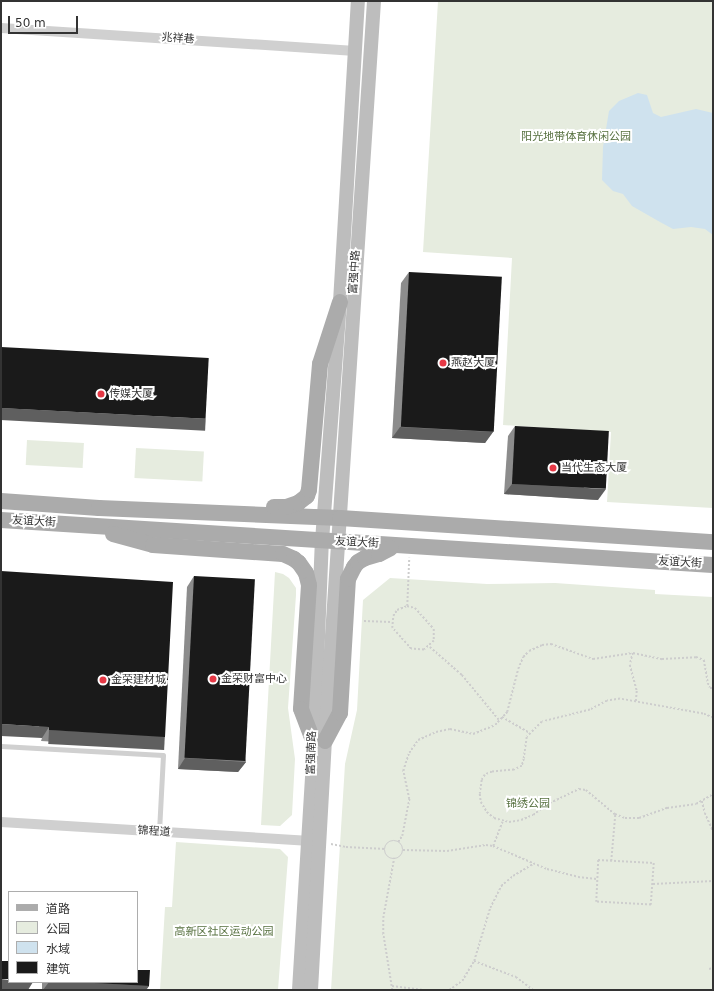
<!DOCTYPE html>
<meta charset="utf-8">
<style>
body{margin:0}
#map{position:relative;width:714px;height:991px;overflow:hidden;background:#fff;font-family:"DejaVu Sans","Noto Sans SC",sans-serif}
div>[style]{position:absolute}
[style*='--x']{left:calc(var(--x)*1px);top:calc(var(--y)*1px);width:calc(var(--w)*1px);rotate:calc(var(--a)*1deg)}
.green>*{inset:0;background:#e6ecdf;transform-origin:0 0}
.water>*{inset:0;background:#cfe2ee}
.path>*{height:1.5px;margin-top:-0.75px;transform-origin:0;background:repeating-linear-gradient(90deg,#cdcdcd 0 2px,transparent 0 4px)}
.path>.ring{margin:-0.75px;padding:0;box-sizing:content-box;background:none;border:1.5px solid #cdcdcd;border-radius:50%}
.service>*{height:5px;margin:-2.5px;padding:0 2.5px;transform-origin:2.5px;border-radius:2.5px;background:#d0d0d0}
.minor>*{height:10px;margin:-5px;padding:0 5px;transform-origin:5px;border-radius:5px;background:#d0d0d0}
.secondary>*{height:14px;margin:-7px;padding:0 7px;transform-origin:7px;border-radius:7px;background:#bdbdbd}
.primary>*{height:16px;margin:-8px;padding:0 8px;transform-origin:8px;border-radius:8px;background:#ababab}
.wall>*{inset:0;background:#8c8c8c}
.shaded-wall>*{inset:0;background:#5f5f5f;transform-origin:0 0}
.building>*{inset:0;background:#1a1a1a;transform-origin:0 0}
.dots>*{width:11px;height:11px;translate:-50% -50%;box-sizing:border-box;border:2px solid #fff;border-radius:50%}
span{translate:-50% -50%;white-space:nowrap;text-align:center;line-height:1.15;-webkit-text-stroke:4px #fff;paint-order:stroke}
.street-label{font-size:11px;color:#333}
.park-label{font-size:11px;color:#56703f}
.poi-label{font-size:11px;color:#333}
.left{translate:0 -50%;text-align:left}
.frame{position:absolute;inset:0;border:2px solid #333;pointer-events:none}
.legend{position:absolute;left:8px;top:891px;width:130px;height:92px;box-sizing:border-box;background:#fff;border:1px solid #adadad;margin:0;padding:5px 7px;list-style:none;font-size:12px;color:#333}
.legend li{display:flex;align-items:center;gap:8px;height:20px}
.legend b{width:20px;border:1px solid #adadad}
.scale{position:absolute;left:8px;top:16px;width:70px;height:18px;box-sizing:border-box;border:2px solid #333;border-top:0;padding-left:5px;font-size:12px;line-height:14px;white-space:nowrap;color:#333;-webkit-text-stroke:3px #fff;paint-order:stroke}
</style>
<div id="map">
<div class="green">
<div style="clip-path:polygon(438px 1px,713px 1px,713px 508px,607px 502px,611px 432px,503px 425px,512px 258px,423px 252px)"></div>
<div style="left:27px;top:440px;width:57px;height:25px;rotate:3deg"></div>
<div style="left:136px;top:448px;width:68px;height:30px;rotate:3deg"></div>
<div style="clip-path:polygon(275px 572px,283px 574px,289px 578px,296px 588px,296px 595px,288px 708px,295px 759px,292px 815px,280px 826px,261px 825px)"></div>
<div style="clip-path:polygon(390px 578px,487px 584px,555px 583px,655px 590px,655px 594px,713px 597px,713px 990px,331px 990px,345px 764px,357px 710px,363px 600px)"></div>
<div style="clip-path:polygon(176px 842px,280px 849px,288px 857px,278px 990px,160px 990px,165px 907px,172px 907px)"></div>
</div>
<div class="water">
<div style="clip-path:polygon(638px 93px,647px 95px,653px 113px,661px 117px,696px 109px,713px 113px,713px 235px,705px 229px,691px 227px,673px 229px,660px 222px,632px 206px,623px 194px,613px 191px,602px 180px,603px 147px,609px 111px,619px 101px)"></div>
</div>
<div class="path">
<div style="--x:407;--y:606;--w:8;--a:14"></div>
<div style="--x:415;--y:608;--w:28;--a:48"></div>
<div style="--x:434;--y:629;--w:12;--a:90"></div>
<div style="--x:434;--y:641;--w:13;--a:138"></div>
<div style="--x:424;--y:650;--w:13;--a:-176"></div>
<div style="--x:411;--y:649;--w:28;--a:-132"></div>
<div style="--x:392;--y:628;--w:12;--a:-85"></div>
<div style="--x:393;--y:616;--w:7;--a:-56"></div>
<div style="--x:397;--y:610;--w:11;--a:-22"></div>
<div style="--x:407;--y:606;--w:48;--a:-87.6"></div>
<div style="--x:364;--y:621;--w:27;--a:2"></div>
<div style="--x:430;--y:647;--w:43;--a:41.2"></div>
<div style="--x:462;--y:675;--w:58;--a:50.6"></div>
<div style="--x:633;--y:653;--w:12;--a:104"></div>
<div style="--x:630;--y:665;--w:27;--a:75"></div>
<div style="--x:637;--y:691;--w:11;--a:95"></div>
<div style="--x:502;--y:717;--w:32;--a:30"></div>
<div style="--x:713;--y:718;--w:11;--a:-158"></div>
<div style="--x:703;--y:714;--w:84;--a:-169.8"></div>
<div style="--x:620;--y:699;--w:13;--a:171"></div>
<div style="--x:607;--y:701;--w:19;--a:152"></div>
<div style="--x:590;--y:710;--w:49;--a:166"></div>
<div style="--x:542;--y:722;--w:21;--a:135"></div>
<div style="--x:527;--y:737;--w:22;--a:98"></div>
<div style="--x:524;--y:759;--w:7;--a:106"></div>
<div style="--x:522;--y:766;--w:9;--a:153"></div>
<div style="--x:514;--y:770;--w:22;--a:175"></div>
<div style="--x:492;--y:772;--w:8;--a:157"></div>
<div style="--x:485;--y:775;--w:6;--a:121"></div>
<div style="--x:482;--y:780;--w:14;--a:98"></div>
<div style="--x:480;--y:794;--w:8;--a:83"></div>
<div style="--x:481;--y:802;--w:12;--a:59"></div>
<div style="--x:487;--y:812;--w:9;--a:41"></div>
<div style="--x:494;--y:818;--w:16;--a:15"></div>
<div style="--x:509;--y:822;--w:12;--a:-9"></div>
<div style="--x:521;--y:820;--w:13;--a:-23"></div>
<div style="--x:533;--y:815;--w:16;--a:-38"></div>
<div style="--x:546;--y:805;--w:37;--a:-26"></div>
<div style="--x:579;--y:789;--w:7;--a:8"></div>
<div style="--x:586;--y:790;--w:38;--a:40"></div>
<div style="--x:615;--y:814;--w:11;--a:22"></div>
<div style="--x:625;--y:818;--w:14;--a:0"></div>
<div style="--x:639;--y:818;--w:30;--a:-20"></div>
<div style="--x:667;--y:808;--w:29;--a:-8"></div>
<div style="--x:696;--y:804;--w:20;--a:-30"></div>
<div style="--x:702;--y:801;--w:12;--a:76"></div>
<div style="--x:705;--y:813;--w:20;--a:66"></div>
<div class="ring" style="left:385px;top:841px;width:16.5px;height:16.5px"></div>
<div style="--x:398;--y:842;--w:7;--a:-56"></div>
<div style="--x:402;--y:836;--w:38;--a:-79"></div>
<div style="--x:409;--y:799;--w:29;--a:-102"></div>
<div style="--x:403;--y:771;--w:19;--a:-72"></div>
<div style="--x:409;--y:753;--w:16;--a:-55"></div>
<div style="--x:418;--y:740;--w:20;--a:-24"></div>
<div style="--x:436;--y:732;--w:14;--a:-12"></div>
<div style="--x:450;--y:729;--w:24;--a:12"></div>
<div style="--x:473;--y:734;--w:24;--a:-22"></div>
<div style="--x:495;--y:725;--w:18;--a:-47"></div>
<div style="--x:507;--y:712;--w:44;--a:-75.7"></div>
<div style="--x:518;--y:669;--w:13;--a:-67"></div>
<div style="--x:523;--y:657;--w:8;--a:-45"></div>
<div style="--x:529;--y:651;--w:14;--a:-25"></div>
<div style="--x:542;--y:645;--w:9;--a:-6"></div>
<div style="--x:551;--y:644;--w:45;--a:19.7"></div>
<div style="--x:593;--y:659;--w:40;--a:-8.5"></div>
<div style="--x:633;--y:653;--w:30;--a:12"></div>
<div style="--x:662;--y:659;--w:34;--a:-3"></div>
<div style="--x:696;--y:657;--w:9;--a:21"></div>
<div style="--x:704;--y:660;--w:23;--a:80"></div>
<div style="--x:708;--y:683;--w:5;--a:68"></div>
<div style="--x:710;--y:688;--w:3;--a:0"></div>
<div style="--x:331;--y:844;--w:15;--a:11"></div>
<div style="--x:346;--y:847;--w:40;--a:2.9"></div>
<div style="--x:493;--y:846;--w:26;--a:-69"></div>
<div style="--x:403;--y:850;--w:44;--a:1.3"></div>
<div style="--x:447;--y:851;--w:39;--a:-9"></div>
<div style="--x:486;--y:845;--w:7;--a:8"></div>
<div style="--x:493;--y:846;--w:59;--a:23.1"></div>
<div style="--x:547;--y:869;--w:32;--a:14"></div>
<div style="--x:578;--y:877;--w:19;--a:6"></div>
<div style="--x:598;--y:860;--w:56;--a:3.1"></div>
<div style="--x:654;--y:863;--w:42;--a:94.1"></div>
<div style="--x:651;--y:905;--w:55;--a:-176.9"></div>
<div style="--x:596;--y:902;--w:42;--a:-87.3"></div>
<div style="--x:611;--y:861;--w:46;--a:-85"></div>
<div style="--x:653;--y:884;--w:60;--a:-2.9"></div>
<div style="--x:474;--y:961;--w:45;--a:20.9"></div>
<div style="--x:516;--y:977;--w:21;--a:37"></div>
<div style="--x:709;--y:969;--w:4;--a:-14"></div>
<div style="--x:392;--y:986;--w:32;--a:7"></div>
<div style="--x:392;--y:990;--w:57;--a:-99.1"></div>
<div style="--x:383;--y:934;--w:16;--a:-90"></div>
<div style="--x:383;--y:918;--w:61;--a:-79.6"></div>
<div style="--x:449;--y:990;--w:16;--a:-35"></div>
<div style="--x:462;--y:981;--w:23;--a:-59"></div>
<div style="--x:474;--y:961;--w:55;--a:-73.2"></div>
<div style="--x:490;--y:908;--w:25;--a:-63"></div>
<div style="--x:501;--y:886;--w:16;--a:-40"></div>
<div style="--x:513;--y:876;--w:23;--a:-31"></div>
</div>
<div class="service">
<div style="--x:1;--y:746;--w:162;--a:3.2"></div>
<div style="--x:163;--y:755;--w:77;--a:93"></div>
</div>
<div class="minor">
<div style="--x:1;--y:28;--w:355;--a:3.7"></div>
<div style="--x:1;--y:822;--w:314;--a:3.5"></div>
</div>
<div class="secondary">
<div style="--x:299;--y:990;--w:228;--a:-86.5"></div>
<div style="--x:313;--y:762;--w:221;--a:-87.7"></div>
<div style="--x:322;--y:541;--w:240;--a:-85.7"></div>
<div style="--x:340;--y:302;--w:302;--a:-86.6"></div>
<div style="--x:311;--y:990;--w:249;--a:-86.8"></div>
<div style="--x:325;--y:741;--w:742;--a:-86.21"></div>
</div>
<div class="primary">
<div style="--x:1;--y:501;--w:98;--a:4.1"></div>
<div style="--x:99;--y:508;--w:241;--a:2.4"></div>
<div style="--x:340;--y:518;--w:374;--a:3.7"></div>
<div style="--x:274;--y:507;--w:12;--a:0"></div>
<div style="--x:286;--y:507;--w:13;--a:-18"></div>
<div style="--x:298;--y:503;--w:11;--a:-38"></div>
<div style="--x:307;--y:496;--w:6;--a:-72"></div>
<div style="--x:309;--y:490;--w:126;--a:-85"></div>
<div style="--x:320;--y:364;--w:65;--a:-72.1"></div>
<div style="--x:1;--y:520;--w:713;--a:3.62"></div>
<div style="--x:113;--y:534;--w:41;--a:15.4"></div>
<div style="--x:153;--y:545;--w:130;--a:4"></div>
<div style="--x:283;--y:554;--w:12;--a:24"></div>
<div style="--x:294;--y:559;--w:6;--a:39"></div>
<div style="--x:299;--y:563;--w:12;--a:55"></div>
<div style="--x:306;--y:573;--w:12;--a:76"></div>
<div style="--x:309;--y:585;--w:124;--a:93.7"></div>
<div style="--x:301;--y:709;--w:33;--a:69"></div>
<div style="--x:325;--y:741;--w:32;--a:-62"></div>
<div style="--x:340;--y:713;--w:134;--a:-86.6"></div>
<div style="--x:348;--y:579;--w:13;--a:-63"></div>
<div style="--x:354;--y:567;--w:6;--a:-51"></div>
<div style="--x:358;--y:562;--w:8;--a:-30"></div>
<div style="--x:365;--y:558;--w:15;--a:-16"></div>
<div style="--x:379;--y:554;--w:13;--a:-27"></div>
</div>
<div class="wall">
<div style="clip-path:polygon(409px 272px,493px 432px,485px 443px,392px 438px,401px 283px)"></div>
<div style="clip-path:polygon(515px 426px,598px 500px,504px 494px,508px 436px)"></div>
<div style="clip-path:polygon(1px 571px,157px 748px,41px 741px,42px 738px)"></div>
<div style="clip-path:polygon(194px 576px,246px 762px,238px 772px,178px 769px,187px 587px)"></div>
<div style="clip-path:polygon(42px 982px,137px 982px,149px 986px,146px 990px,42px 990px)"></div>
</div>
<div class="shaded-wall">
<div style="left:1px;top:408px;width:205px;height:12px;rotate:3deg"></div>
<div style="clip-path:polygon(400px 427px,493px 432px,485px 443px,392px 438px)"></div>
<div style="clip-path:polygon(512px 484px,606px 489px,598px 500px,504px 494px)"></div>
<div style="clip-path:polygon(1px 724px,49px 727px,42px 738px,1px 736px)"></div>
<div style="left:49px;top:730px;width:116px;height:14px;rotate:3deg"></div>
<div style="clip-path:polygon(185px 758px,246px 762px,238px 772px,178px 769px)"></div>
<div style="clip-path:polygon(1px 979px,9px 980px,9px 982px,33px 982px,28px 990px,1px 990px)"></div>
<div style="clip-path:polygon(49px 982px,76px 982px,149px 986px,146px 990px,43px 990px)"></div>
</div>
<div class="building">
<div style="left:409px;top:272px;width:93px;height:155px;rotate:3deg"></div>
<div style="left:1px;top:347px;width:208px;height:61px;rotate:3deg"></div>
<div style="left:515px;top:426px;width:94px;height:58px;rotate:3deg"></div>
<div style="clip-path:polygon(1px 571px,173px 582px,165px 737px,49px 730px,49px 727px,1px 724px)"></div>
<div style="left:194px;top:576px;width:61px;height:182px;rotate:3deg"></div>
<div style="left:1px;top:961px;width:8px;height:18px"></div>
<div style="clip-path:polygon(137px 970px,150px 970px,149px 986px,76px 982px,137px 982px)"></div>
</div>
<div class="dots">
<div style="left:443px;top:363px;background:#e63946"></div>
<div style="left:101px;top:394px;background:#e63946"></div>
<div style="left:553px;top:468px;background:#e63946"></div>
<div style="left:213px;top:679px;background:#e63946"></div>
<div style="left:103px;top:680px;background:#e63946"></div>
</div>
<div class="street-label">
<span style="left:178px;top:39px;rotate:4deg">兆祥巷</span>
<span style="left:355px;top:272px;rotate:-86deg">富强中路</span>
<span style="left:34px;top:522px;rotate:3deg">友谊大街</span>
<span style="left:357px;top:543px;rotate:3deg">友谊大街</span>
<span style="left:680px;top:563px;rotate:3deg">友谊大街</span>
<span style="left:312px;top:753px;rotate:-88deg">富强南路</span>
<span style="left:154px;top:832px;rotate:4deg">锦程道</span>
</div>
<div class="park-label">
<span style="left:576px;top:137px">阳光地带体育休闲公园</span>
<span style="left:528px;top:804px">锦绣公园</span>
<span style="left:224px;top:932px">高新区社区运动公园</span>
</div>
<div class="poi-label">
<span class="left" style="left:451px;top:363px">燕赵大厦</span>
<span class="left" style="left:109px;top:394px">传媒大厦</span>
<span class="left" style="left:561px;top:468px">当代生态大厦</span>
<span class="left" style="left:221px;top:679px">金荣财富中心</span>
<span class="left" style="left:111px;top:680px">金荣建材城</span>
</div>
<div class="frame"></div>
<ul class="legend">
<li><b style="height:5px;background:#ababab"></b>道路</li>
<li><b style="height:11px;background:#e6ecdf"></b>公园</li>
<li><b style="height:11px;background:#cfe2ee"></b>水域</li>
<li><b style="height:11px;background:#1a1a1a"></b>建筑</li>
</ul>
<div class="scale">50 m</div>
</div>
